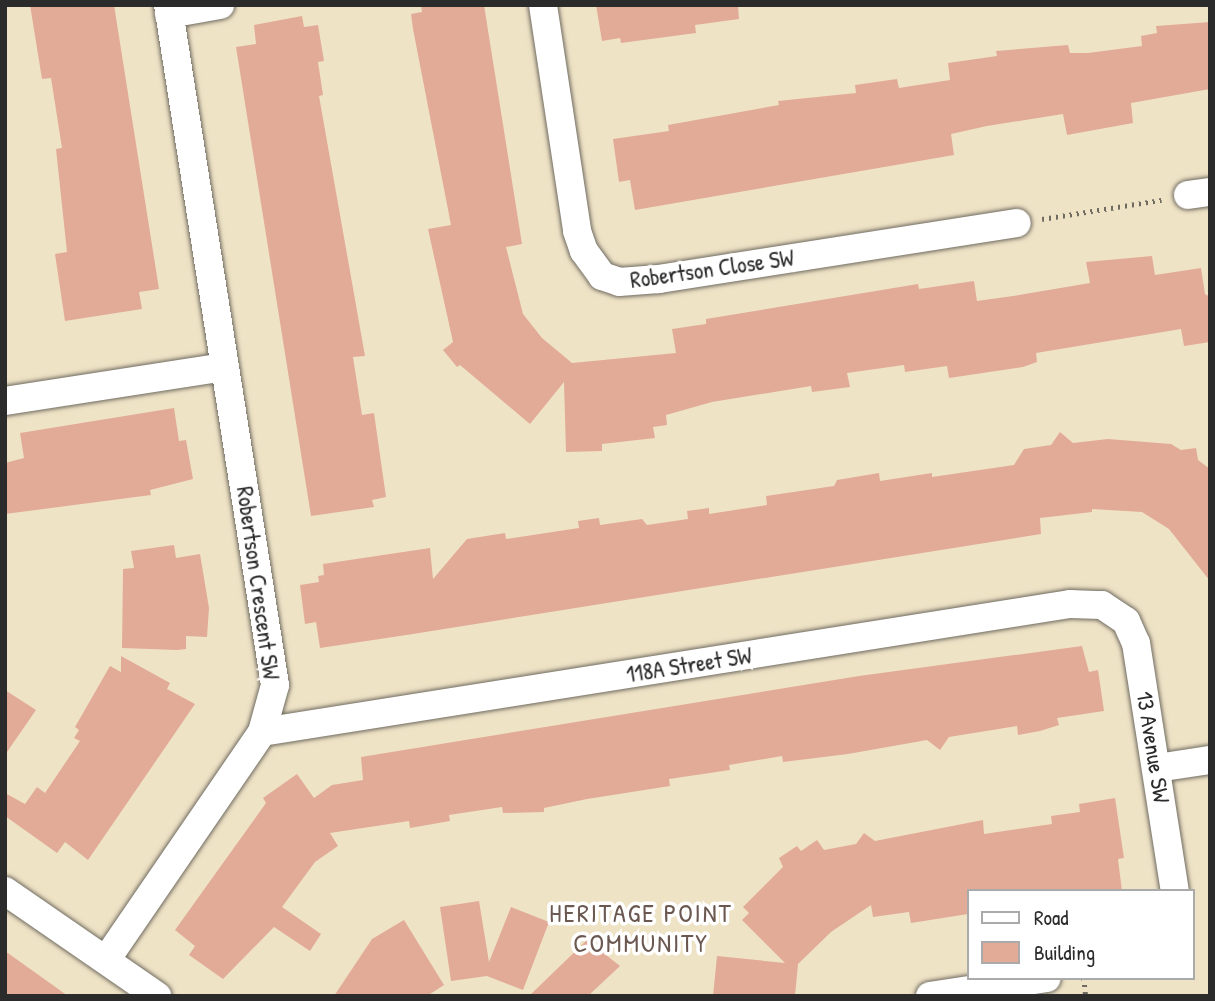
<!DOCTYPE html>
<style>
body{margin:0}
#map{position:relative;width:1215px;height:1001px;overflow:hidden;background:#efe3c6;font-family:"Patrick Hand",sans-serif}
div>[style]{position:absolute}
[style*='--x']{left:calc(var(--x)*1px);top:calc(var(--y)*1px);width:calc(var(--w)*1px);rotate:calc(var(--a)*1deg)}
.building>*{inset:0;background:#e2ab98}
.path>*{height:4.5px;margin-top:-2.25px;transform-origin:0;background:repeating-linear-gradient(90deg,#706b61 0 2px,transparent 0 7px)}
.roads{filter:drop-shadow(0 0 2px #706b61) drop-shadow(0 0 2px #706b61)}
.minor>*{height:28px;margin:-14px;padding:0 14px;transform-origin:14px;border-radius:14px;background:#fff}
span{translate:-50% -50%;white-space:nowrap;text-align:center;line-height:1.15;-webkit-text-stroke:7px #fff;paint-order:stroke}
.street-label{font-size:23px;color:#2b2b2b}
.quarter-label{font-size:26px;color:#6b5851;letter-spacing:2px}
.frame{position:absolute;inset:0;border:7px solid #2b2b2b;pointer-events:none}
.legend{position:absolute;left:967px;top:889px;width:228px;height:91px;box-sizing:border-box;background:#fff;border:2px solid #aaa;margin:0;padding:9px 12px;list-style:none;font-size:21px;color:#2b2b2b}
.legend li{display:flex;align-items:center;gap:14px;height:35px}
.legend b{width:35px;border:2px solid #aaa}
</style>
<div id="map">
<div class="building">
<div style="clip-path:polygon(30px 5px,114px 5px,159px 289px,139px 292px,142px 309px,65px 321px,55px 254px,67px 252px,56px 149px,62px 148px,51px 78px,42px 79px)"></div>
<div style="clip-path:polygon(421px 5px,484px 5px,522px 244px,506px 247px,523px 314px,542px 338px,572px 363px,676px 353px,672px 329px,706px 324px,706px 319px,918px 284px,919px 289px,974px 281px,977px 301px,1013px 296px,1090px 283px,1086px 262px,1152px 256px,1155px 275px,1201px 268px,1205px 294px,1210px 297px,1210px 342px,1184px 346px,1181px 329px,1036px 353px,1037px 362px,1023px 367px,949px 378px,947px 366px,905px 372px,904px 365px,847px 373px,850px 387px,812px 392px,811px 386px,712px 402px,666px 415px,667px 425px,653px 427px,655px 438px,602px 444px,602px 451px,566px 452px,564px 382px,530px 424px,460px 365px,457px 367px,443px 350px,453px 342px,428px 229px,451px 225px,413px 29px,411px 14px,422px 12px)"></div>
<div style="clip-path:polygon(596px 5px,738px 5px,739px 19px,695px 25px,696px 33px,621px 43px,620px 38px,602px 41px)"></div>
<div style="clip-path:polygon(302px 16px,304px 27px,318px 25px,324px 61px,318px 62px,323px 95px,319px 96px,365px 356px,353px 357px,362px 415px,374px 413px,386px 497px,372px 500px,374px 507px,311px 516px,236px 47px,256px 44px,254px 25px)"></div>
<div style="clip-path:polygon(1210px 22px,1210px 89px,1131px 103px,1133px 123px,1067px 135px,1063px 114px,987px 126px,951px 134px,954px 155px,635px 210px,630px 180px,619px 182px,613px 139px,669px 131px,668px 125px,779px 105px,778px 101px,856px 93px,855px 85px,897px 79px,899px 88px,950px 80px,948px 63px,997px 56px,996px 51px,1068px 45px,1070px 53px,1088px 53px,1142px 46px,1141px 36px,1157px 33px,1156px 26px)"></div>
<div style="clip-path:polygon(174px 408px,179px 441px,186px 440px,193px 479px,150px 490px,151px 495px,5px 514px,5px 463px,24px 458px,20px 433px)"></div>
<div style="clip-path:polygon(1060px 432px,1073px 443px,1108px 439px,1171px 444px,1181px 450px,1196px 448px,1198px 460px,1210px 469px,1210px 581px,1169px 529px,1142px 512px,1092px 509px,1092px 512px,1040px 518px,1041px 534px,413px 634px,320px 648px,316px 622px,305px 624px,300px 585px,319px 582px,318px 576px,324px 575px,323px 564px,430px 548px,433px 579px,467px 539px,505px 533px,506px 539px,579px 528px,578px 521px,599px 518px,600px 525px,642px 519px,647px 525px,688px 519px,687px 511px,709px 508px,709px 514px,767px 505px,766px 496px,834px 486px,837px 480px,879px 473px,880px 481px,932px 473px,932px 477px,1014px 465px,1024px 449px,1051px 445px)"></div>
<div style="clip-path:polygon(174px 545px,176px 558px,200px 554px,209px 608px,207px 637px,186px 636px,186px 649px,177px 650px,122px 648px,123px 569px,134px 568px,131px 551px)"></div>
<div style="clip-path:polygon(1082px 646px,1089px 672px,1098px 670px,1104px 711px,1057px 718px,1059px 725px,1040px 731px,1018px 735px,1017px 726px,949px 737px,940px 750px,927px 740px,848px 754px,783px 762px,782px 756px,729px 765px,730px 770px,669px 779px,670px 786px,587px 799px,544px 808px,544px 812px,503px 813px,502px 807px,449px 815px,450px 821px,410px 828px,409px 821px,330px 833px,338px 846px,315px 862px,282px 907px,321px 934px,310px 951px,274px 927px,223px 979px,189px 955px,195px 946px,175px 930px,266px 803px,263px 798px,297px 774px,314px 798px,332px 785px,363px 780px,361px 757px,859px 676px)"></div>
<div style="clip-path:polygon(121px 656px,170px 683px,167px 689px,195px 704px,88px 860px,65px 842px,57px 853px,5px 816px,5px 793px,25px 804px,37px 787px,45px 793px,80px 741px,74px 738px,79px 730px,75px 727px,110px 666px,121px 672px)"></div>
<div style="clip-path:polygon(5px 690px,36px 710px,5px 755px)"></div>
<div style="clip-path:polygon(1115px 798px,1124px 858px,1118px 859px,1122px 891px,968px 891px,968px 914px,911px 923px,909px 912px,873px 917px,871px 905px,831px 932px,798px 964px,795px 996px,713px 996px,717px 956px,785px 963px,742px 920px,749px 913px,743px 907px,783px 867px,779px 858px,797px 846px,801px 851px,817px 840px,824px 850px,856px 844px,864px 833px,875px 841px,983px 820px,984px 834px,1052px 824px,1051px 816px,1080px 812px,1079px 804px)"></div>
<div style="clip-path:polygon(479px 901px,489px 962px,511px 907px,549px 922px,523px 990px,487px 976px,451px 981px,440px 907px)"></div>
<div style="clip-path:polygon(404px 920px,444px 985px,427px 996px,334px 996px,372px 939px)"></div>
<div style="clip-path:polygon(587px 940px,620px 966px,588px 996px,529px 996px)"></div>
<div style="clip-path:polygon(5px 951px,68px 996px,5px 996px)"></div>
</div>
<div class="path">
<div style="--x:1042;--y:219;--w:121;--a:-9.1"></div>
<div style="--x:1084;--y:978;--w:18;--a:84"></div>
</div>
<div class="roads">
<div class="minor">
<div style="--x:543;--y:5;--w:229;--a:81.4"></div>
<div style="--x:577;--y:231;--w:21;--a:71"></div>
<div style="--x:584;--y:251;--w:31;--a:54"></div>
<div style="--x:602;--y:276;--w:18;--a:19"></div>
<div style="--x:619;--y:282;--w:40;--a:-4.3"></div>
<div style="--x:659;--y:279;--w:362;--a:-8.9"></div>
<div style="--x:169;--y:14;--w:52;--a:-10"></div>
<div style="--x:1188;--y:195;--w:22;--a:-8"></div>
<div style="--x:5;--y:401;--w:222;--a:-8.8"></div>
<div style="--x:262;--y:732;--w:818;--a:-9"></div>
<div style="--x:1070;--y:604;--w:32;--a:2"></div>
<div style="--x:1102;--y:605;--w:29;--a:34"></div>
<div style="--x:1126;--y:621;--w:24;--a:66"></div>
<div style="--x:1136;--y:643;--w:251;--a:81.1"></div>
<div style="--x:1157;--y:768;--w:54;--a:-8.6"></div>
<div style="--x:5;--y:891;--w:185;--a:34.6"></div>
<div style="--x:106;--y:960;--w:276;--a:-55.6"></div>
<div style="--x:262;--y:732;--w:49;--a:-74.5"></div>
<div style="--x:275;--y:685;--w:688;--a:-98.94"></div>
<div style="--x:930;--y:996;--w:118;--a:-8.7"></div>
</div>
</div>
<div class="street-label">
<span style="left:712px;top:269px;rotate:-8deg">Robertson Close SW</span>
<span style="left:258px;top:583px;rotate:82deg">Robertson Crescent SW</span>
<span style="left:689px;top:665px;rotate:-9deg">118A Street SW</span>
<span style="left:1153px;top:747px;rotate:81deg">13 Avenue SW</span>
</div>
<div class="quarter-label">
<span style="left:641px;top:928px">HERITAGE POINT<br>COMMUNITY</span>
</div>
<div class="frame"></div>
<ul class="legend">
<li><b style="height:9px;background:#fff"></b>Road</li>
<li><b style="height:19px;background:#e2ab98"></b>Building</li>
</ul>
</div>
